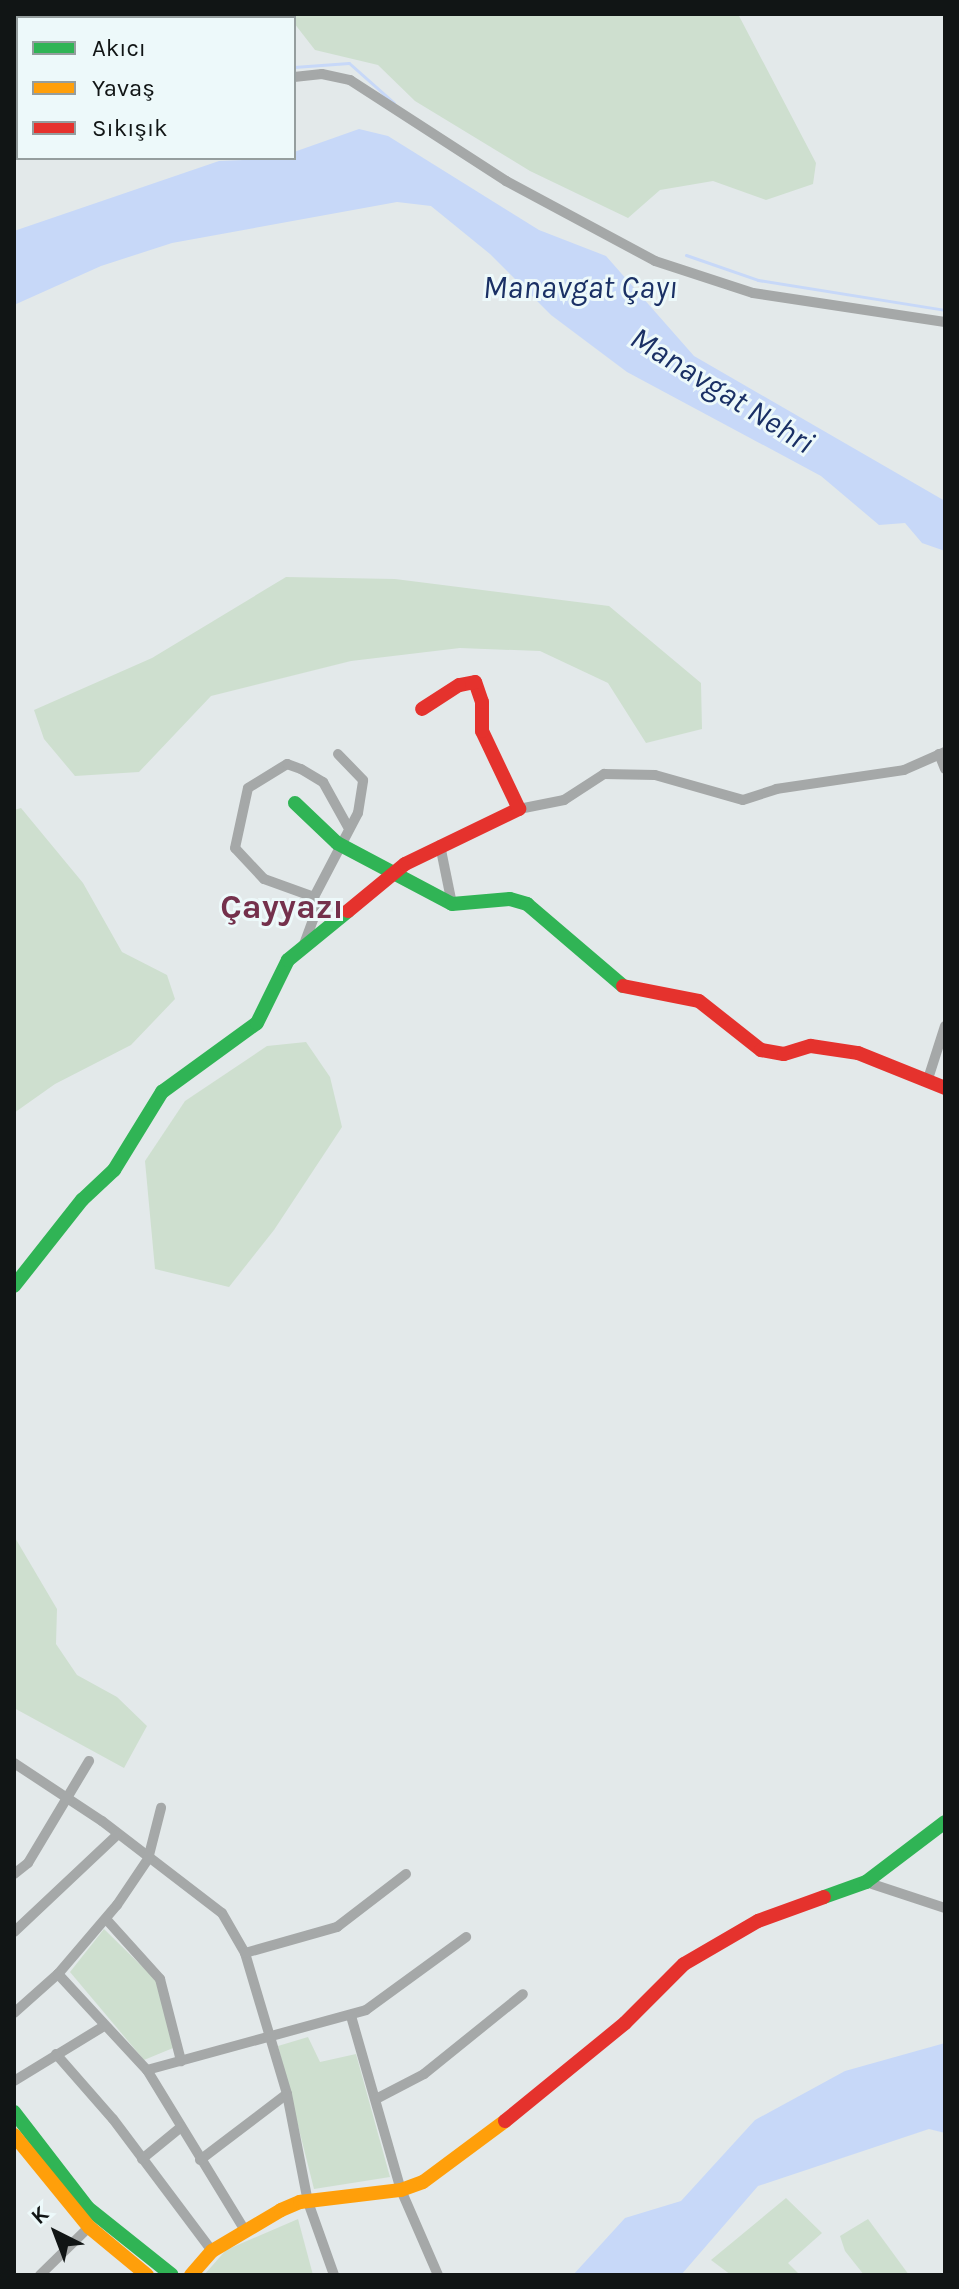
<!DOCTYPE html>
<meta charset="utf-8">
<style>
body{margin:0}
#map{position:relative;width:959px;height:2289px;overflow:hidden;background:#e3e9ea;font-family:Karla,sans-serif}
div>[style]{position:absolute}
[style*='--x']{left:calc(var(--x)*1px);top:calc(var(--y)*1px);width:calc(var(--w)*1px);rotate:calc(var(--a)*1deg)}
.green>*{inset:0;background:#cedfcf}
.water>*{inset:0;background:#c7d8f8}
.stream>*{height:3px;margin:-1.5px;padding:0 1.5px;transform-origin:1.5px;border-radius:1.5px;background:#c7d8f8}
.street>*{height:10px;margin:-5px;padding:0 5px;transform-origin:5px;border-radius:5px;background:#a5a8a8}
.fast>*{height:14px;margin:-7px;padding:0 7px;transform-origin:7px;border-radius:7px;background:#30b455}
.slow>*{height:14px;margin:-7px;padding:0 7px;transform-origin:7px;border-radius:7px;background:#ff9f0a}
.jam>*{height:14px;margin:-7px;padding:0 7px;transform-origin:7px;border-radius:7px;background:#e5322d}
span{translate:-50% -50%;white-space:nowrap;text-align:center;line-height:1.15;-webkit-text-stroke:6px #edf9fa;paint-order:stroke}
.water-label{font-size:32px;color:#1a3065;font-style:italic}
.quarter-label{font-size:34px;color:#74314c;font-weight:700}
.frame{position:absolute;inset:0;border:16px solid #111515;pointer-events:none}
.legend{position:absolute;left:16px;top:16px;width:280px;height:144px;box-sizing:border-box;background:#edf9fa;border:2px solid #959e9e;margin:0;padding:10px 14px;list-style:none;font-size:24px;color:#111515}
.legend li{display:flex;align-items:center;gap:16px;height:40px}
.legend b{width:40px;border:2px solid #959e9e}
.north{position:absolute;left:16px;top:2193px;width:80px;height:80px;-webkit-text-stroke:6px #edf9fa;paint-order:stroke;rotate:318deg;font-size:22px;font-weight:700;line-height:32px;text-align:center;color:#111515}
.north::after{content:'';display:block;margin:auto;width:28px;height:36px;background:#111515;clip-path:polygon(50% 0,100% 100%,50% 72%,0 100%)}
</style>
<div id="map">
<div class="green">
<div style="clip-path:polygon(287px 14px,738px 14px,816px 163px,813px 184px,766px 200px,713px 181px,660px 190px,628px 218px,530px 171px,415px 101px,378px 65px,315px 50px)"></div>
<div style="clip-path:polygon(286px 577px,395px 579px,609px 606px,701px 683px,702px 729px,646px 743px,608px 683px,540px 651px,460px 648px,351px 661px,211px 696px,139px 772px,75px 776px,44px 739px,34px 710px,152px 658px)"></div>
<div style="clip-path:polygon(21px 808px,83px 883px,122px 952px,167px 975px,175px 999px,131px 1045px,55px 1084px,14px 1113px,14px 810px)"></div>
<div style="clip-path:polygon(306px 1042px,330px 1077px,342px 1127px,274px 1230px,229px 1287px,155px 1269px,145px 1161px,185px 1101px,267px 1046px)"></div>
<div style="clip-path:polygon(14px 1536px,57px 1609px,56px 1644px,77px 1675px,117px 1697px,147px 1726px,124px 1768px,14px 1708px)"></div>
<div style="clip-path:polygon(104px 1929px,157px 1981px,173px 2048px,144px 2060px,70px 1972px)"></div>
<div style="clip-path:polygon(308px 2037px,320px 2062px,356px 2054px,390px 2177px,314px 2189px,278px 2046px)"></div>
<div style="clip-path:polygon(786px 2198px,822px 2233px,788px 2263px,800px 2275px,731px 2275px,711px 2260px)"></div>
<div style="clip-path:polygon(298px 2219px,313px 2275px,204px 2275px,226px 2250px)"></div>
<div style="clip-path:polygon(868px 2219px,909px 2275px,864px 2275px,845px 2251px,840px 2236px)"></div>
</div>
<div class="water">
<div style="clip-path:polygon(359px 129px,388px 136px,539px 230px,606px 256px,694px 356px,945px 501px,945px 551px,922px 543px,905px 523px,879px 525px,821px 476px,627px 372px,551px 315px,490px 254px,431px 206px,397px 202px,172px 243px,101px 266px,14px 305px,14px 231px,219px 161px,294px 158px,294px 152px)"></div>
<div style="clip-path:polygon(945px 2043px,945px 2133px,929px 2129px,758px 2186px,681px 2275px,573px 2275px,625px 2218px,681px 2201px,755px 2120px,845px 2071px)"></div>
</div>
<div class="stream">
<div style="--x:294;--y:67;--w:55;--a:-4.2"></div>
<div style="--x:349;--y:63;--w:60;--a:41.6"></div>
<div style="--x:14;--y:101;--w:4;--a:0"></div>
<div style="--x:686;--y:255;--w:76;--a:19.1"></div>
<div style="--x:758;--y:280;--w:189;--a:9.1"></div>
</div>
<div class="street">
<div style="--x:217;--y:14;--w:8;--a:30"></div>
<div style="--x:294;--y:77;--w:28;--a:-6"></div>
<div style="--x:322;--y:74;--w:29;--a:12"></div>
<div style="--x:350;--y:80;--w:186;--a:32.9"></div>
<div style="--x:506;--y:181;--w:169;--a:28.2"></div>
<div style="--x:655;--y:261;--w:103;--a:18.1"></div>
<div style="--x:753;--y:293;--w:194;--a:8.6"></div>
<div style="--x:14;--y:109;--w:4;--a:-14"></div>
<div style="--x:939;--y:754;--w:16;--a:68"></div>
<div style="--x:519;--y:809;--w:46;--a:-11.3"></div>
<div style="--x:564;--y:800;--w:48;--a:-33"></div>
<div style="--x:604;--y:774;--w:51;--a:1.1"></div>
<div style="--x:655;--y:775;--w:91;--a:15.9"></div>
<div style="--x:743;--y:800;--w:35;--a:-18"></div>
<div style="--x:776;--y:789;--w:129;--a:-8.4"></div>
<div style="--x:904;--y:770;--w:45;--a:-23.7"></div>
<div style="--x:440;--y:845;--w:60;--a:78.5"></div>
<div style="--x:314;--y:897;--w:53;--a:-160.2"></div>
<div style="--x:264;--y:879;--w:42;--a:-133.1"></div>
<div style="--x:235;--y:848;--w:61;--a:-77.8"></div>
<div style="--x:248;--y:788;--w:46;--a:-31.6"></div>
<div style="--x:287;--y:764;--w:15;--a:20"></div>
<div style="--x:301;--y:769;--w:26;--a:31"></div>
<div style="--x:323;--y:782;--w:51;--a:60.9"></div>
<div style="--x:303;--y:947;--w:40;--a:-69.8"></div>
<div style="--x:317;--y:909;--w:12;--a:-104"></div>
<div style="--x:314;--y:897;--w:95;--a:-62.4"></div>
<div style="--x:358;--y:813;--w:33;--a:-81"></div>
<div style="--x:363;--y:780;--w:36;--a:-134"></div>
<div style="--x:927;--y:1082;--w:59;--a:-72.2"></div>
<div style="--x:14;--y:1763;--w:105;--a:33.4"></div>
<div style="--x:102;--y:1821;--w:151;--a:37.5"></div>
<div style="--x:222;--y:1913;--w:46;--a:60.1"></div>
<div style="--x:245;--y:1953;--w:147;--a:73.4"></div>
<div style="--x:14;--y:1874;--w:18;--a:-38"></div>
<div style="--x:28;--y:1863;--w:119;--a:-59.1"></div>
<div style="--x:866;--y:1882;--w:83;--a:18.2"></div>
<div style="--x:106;--y:1919;--w:81;--a:48"></div>
<div style="--x:160;--y:1979;--w:85;--a:75.6"></div>
<div style="--x:14;--y:1932;--w:141;--a:-43.3"></div>
<div style="--x:245;--y:1953;--w:96;--a:-15.8"></div>
<div style="--x:337;--y:1927;--w:87;--a:-37.5"></div>
<div style="--x:58;--y:1974;--w:91;--a:-49.5"></div>
<div style="--x:117;--y:1905;--w:55;--a:-56"></div>
<div style="--x:148;--y:1859;--w:53;--a:-75.7"></div>
<div style="--x:14;--y:2013;--w:59;--a:-41.6"></div>
<div style="--x:58;--y:1974;--w:131;--a:47.2"></div>
<div style="--x:147;--y:2070;--w:186;--a:58.6"></div>
<div style="--x:351;--y:2016;--w:181;--a:74"></div>
<div style="--x:401;--y:2190;--w:93;--a:66.5"></div>
<div style="--x:56;--y:2054;--w:86;--a:48.8"></div>
<div style="--x:113;--y:2119;--w:165;--a:53.1"></div>
<div style="--x:147;--y:2070;--w:227;--a:-15.3"></div>
<div style="--x:366;--y:2010;--w:124;--a:-36.1"></div>
<div style="--x:14;--y:2081;--w:105;--a:-31.4"></div>
<div style="--x:376;--y:2099;--w:54;--a:-27.5"></div>
<div style="--x:424;--y:2074;--w:127;--a:-38.9"></div>
<div style="--x:142;--y:2159;--w:50;--a:-39.4"></div>
<div style="--x:200;--y:2160;--w:109;--a:-37.2"></div>
<div style="--x:287;--y:2094;--w:110;--a:79"></div>
<div style="--x:308;--y:2202;--w:77;--a:70.4"></div>
<div style="--x:40;--y:2275;--w:69;--a:-44.4"></div>
</div>
<div class="fast">
<div style="--x:295;--y:803;--w:58;--a:43.6"></div>
<div style="--x:337;--y:843;--w:130;--a:27.9"></div>
<div style="--x:452;--y:904;--w:58;--a:-4.9"></div>
<div style="--x:510;--y:899;--w:18;--a:16"></div>
<div style="--x:527;--y:904;--w:126;--a:40.5"></div>
<div style="--x:14;--y:1286;--w:110;--a:-51.7"></div>
<div style="--x:82;--y:1200;--w:44;--a:-43.2"></div>
<div style="--x:114;--y:1170;--w:92;--a:-58.4"></div>
<div style="--x:162;--y:1092;--w:117;--a:-36"></div>
<div style="--x:257;--y:1023;--w:70;--a:-63.8"></div>
<div style="--x:288;--y:960;--w:77;--a:-39.2"></div>
<div style="--x:824;--y:1897;--w:45;--a:-19.7"></div>
<div style="--x:866;--y:1882;--w:99;--a:-37.2"></div>
<div style="--x:14;--y:2112;--w:121;--a:52.4"></div>
<div style="--x:88;--y:2208;--w:107;--a:38.6"></div>
</div>
<div class="slow">
<div style="--x:14;--y:2135;--w:119;--a:50.8"></div>
<div style="--x:89;--y:2227;--w:75;--a:39.6"></div>
<div style="--x:191;--y:2275;--w:32;--a:-49"></div>
<div style="--x:212;--y:2251;--w:80;--a:-30.7"></div>
<div style="--x:281;--y:2210;--w:21;--a:-23"></div>
<div style="--x:300;--y:2202;--w:102;--a:-6.8"></div>
<div style="--x:401;--y:2190;--w:23;--a:-20"></div>
<div style="--x:423;--y:2182;--w:102;--a:-36.6"></div>
</div>
<div class="jam">
<div style="--x:348;--y:911;--w:74;--a:-39.5"></div>
<div style="--x:405;--y:864;--w:127;--a:-25.8"></div>
<div style="--x:519;--y:809;--w:86;--a:-115.4"></div>
<div style="--x:482;--y:731;--w:29;--a:-90"></div>
<div style="--x:482;--y:702;--w:21;--a:-109"></div>
<div style="--x:475;--y:682;--w:16;--a:169"></div>
<div style="--x:459;--y:685;--w:44;--a:147"></div>
<div style="--x:623;--y:986;--w:77;--a:11.2"></div>
<div style="--x:699;--y:1001;--w:79;--a:38.3"></div>
<div style="--x:761;--y:1050;--w:23;--a:10"></div>
<div style="--x:784;--y:1054;--w:28;--a:-17"></div>
<div style="--x:811;--y:1046;--w:48;--a:8.5"></div>
<div style="--x:858;--y:1053;--w:94;--a:21.9"></div>
<div style="--x:505;--y:2121;--w:155;--a:-39.2"></div>
<div style="--x:625;--y:2023;--w:83;--a:-45"></div>
<div style="--x:684;--y:1964;--w:86;--a:-30.2"></div>
<div style="--x:758;--y:1921;--w:70;--a:-20"></div>
</div>
<div class="water-label">
<span style="left:580px;top:288px">Manavgat Çayı</span>
<span style="left:722px;top:391px;rotate:32deg">Manavgat Nehri</span>
</div>
<div class="quarter-label">
<span style="left:282px;top:908px">Çayyazı</span>
</div>
<div class="frame"></div>
<ul class="legend">
<li><b style="height:10px;background:#30b455"></b>Akıcı</li>
<li><b style="height:10px;background:#ff9f0a"></b>Yavaş</li>
<li><b style="height:10px;background:#e5322d"></b>Sıkışık</li>
</ul>
<div class="north">K</div>
</div>
